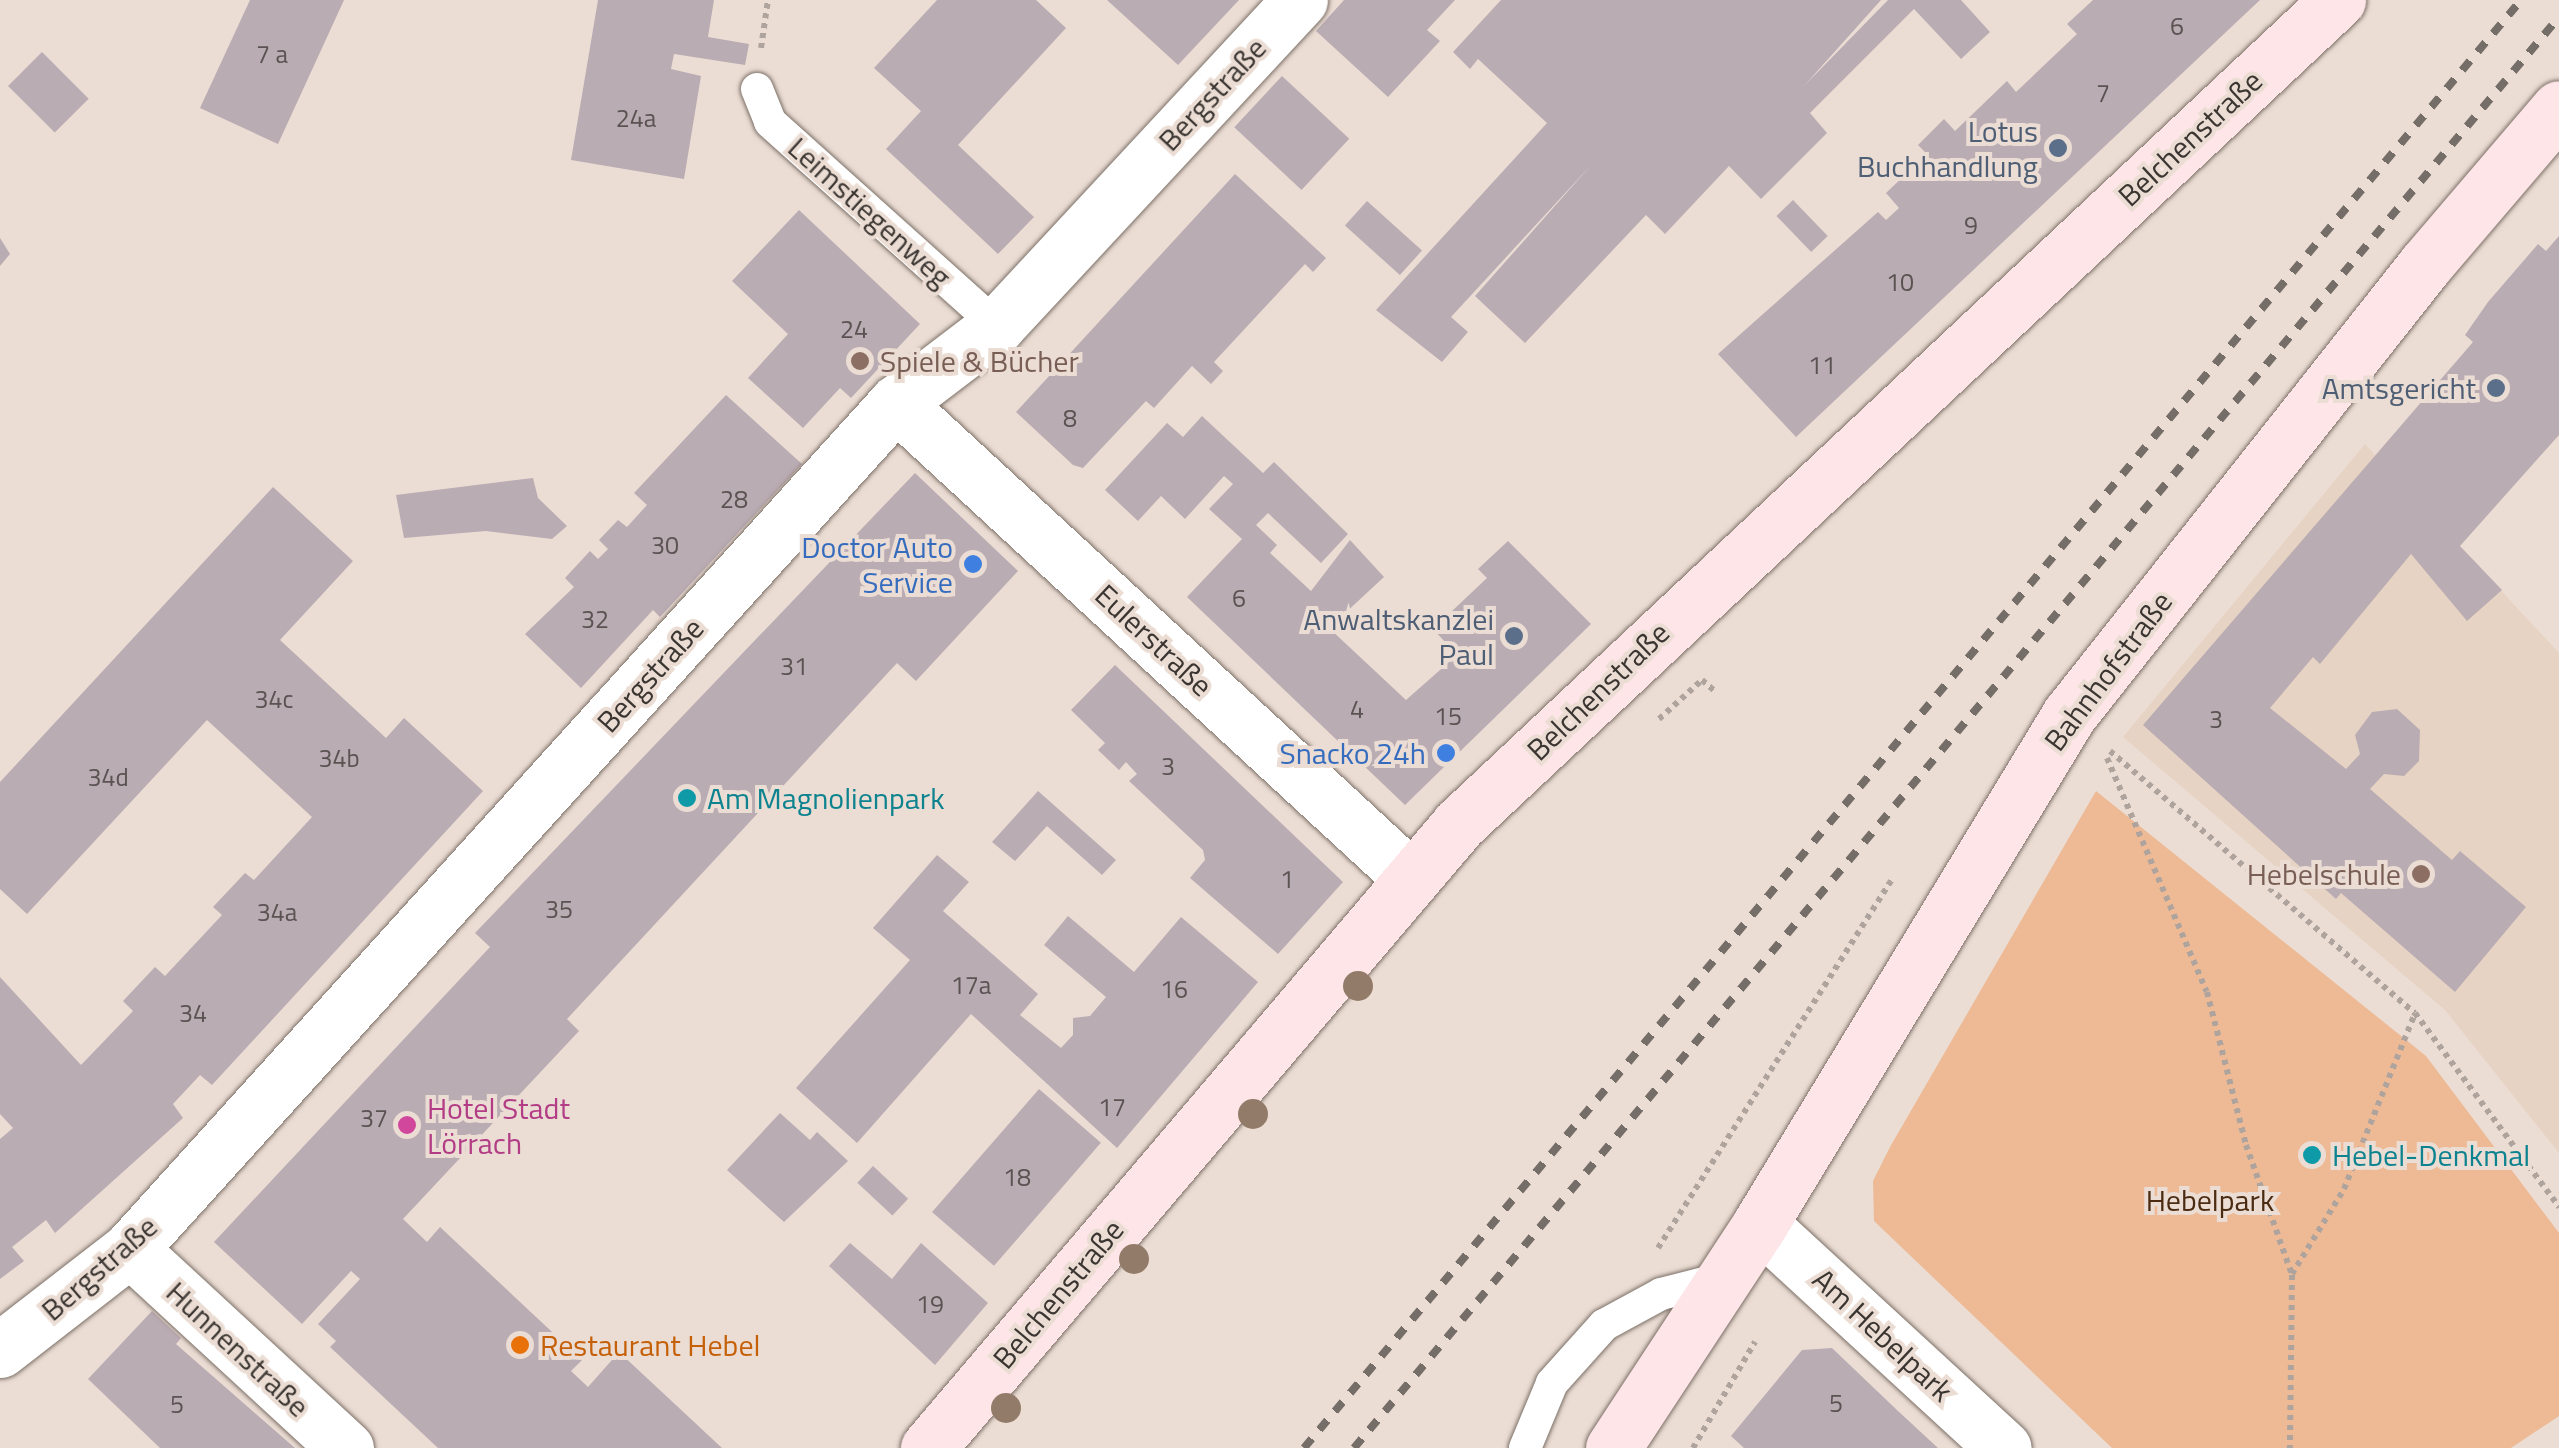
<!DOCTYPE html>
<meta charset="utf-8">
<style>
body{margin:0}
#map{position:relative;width:2559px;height:1448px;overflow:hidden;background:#ebddd4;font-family:"Titillium Web",sans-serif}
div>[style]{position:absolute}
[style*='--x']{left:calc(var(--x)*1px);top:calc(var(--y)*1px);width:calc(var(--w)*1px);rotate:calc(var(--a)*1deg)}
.built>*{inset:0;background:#e7d3c4}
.green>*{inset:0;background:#edba95}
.building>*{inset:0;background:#baacb3;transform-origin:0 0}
.path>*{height:6px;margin-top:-3px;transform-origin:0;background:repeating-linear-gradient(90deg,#afa49d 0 5px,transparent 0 10px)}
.roads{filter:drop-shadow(0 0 2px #7c7067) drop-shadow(0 0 2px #7c7067)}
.lane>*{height:32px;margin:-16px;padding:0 16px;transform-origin:16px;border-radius:16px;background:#fff}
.street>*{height:55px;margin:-27.5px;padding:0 27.5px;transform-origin:27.5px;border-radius:27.5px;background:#fff}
.secondary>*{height:55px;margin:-27.5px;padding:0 27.5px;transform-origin:27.5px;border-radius:27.5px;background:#fee5e8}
.rail>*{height:8px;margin-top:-4px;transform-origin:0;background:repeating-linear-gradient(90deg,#756d67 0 12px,transparent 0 24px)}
.trees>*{width:30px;height:30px;margin:-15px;border-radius:50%;background:#937b69}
.dots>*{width:28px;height:28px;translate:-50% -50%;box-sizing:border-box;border:5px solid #ebddd4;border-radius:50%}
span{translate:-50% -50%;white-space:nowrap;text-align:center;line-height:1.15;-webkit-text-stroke:8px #ebddd4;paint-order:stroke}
.number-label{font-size:25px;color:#5a5352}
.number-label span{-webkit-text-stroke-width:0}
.street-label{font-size:30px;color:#3a3531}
.service-label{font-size:30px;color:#4e5e75}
.right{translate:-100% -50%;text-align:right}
.education-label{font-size:30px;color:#785e54}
.left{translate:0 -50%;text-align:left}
.shop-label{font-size:30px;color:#366cbe}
.culture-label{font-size:30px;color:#0d838f}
.hotel-label{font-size:30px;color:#b23c85}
.park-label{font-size:30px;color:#4b2b11}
.food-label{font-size:30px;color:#c56008}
</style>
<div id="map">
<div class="built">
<div style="clip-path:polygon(2365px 444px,2559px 653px,2559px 1153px,2445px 1010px,2123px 737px)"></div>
</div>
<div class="green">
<div style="clip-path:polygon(2096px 791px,2426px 1056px,2559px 1233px,2559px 1416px,2511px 1448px,2112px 1448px,1874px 1221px,1873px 1181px,1890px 1147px)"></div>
</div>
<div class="building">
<div style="clip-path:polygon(250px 0,344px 0,278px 144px,200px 108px)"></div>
<div style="clip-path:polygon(598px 0,714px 0,708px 37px,749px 44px,745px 65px,674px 54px,671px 69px,701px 76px,684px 179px,571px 160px)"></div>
<div style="clip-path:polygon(937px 0,1036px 0,1066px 28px,958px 145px,1034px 217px,998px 254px,886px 149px,921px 111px,874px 68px)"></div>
<div style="clip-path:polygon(1107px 0,1239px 0,1178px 65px)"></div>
<div style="clip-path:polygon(1344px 0,1455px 0,1427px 30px,1440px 41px,1388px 97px,1316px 31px)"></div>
<div style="clip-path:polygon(1501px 0,1881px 0,1804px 86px,1888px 0,1961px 0,1990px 32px,1961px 59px,1914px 9px,1810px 113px,1827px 133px,1761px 199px,1729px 166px,1665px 234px,1646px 215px,1525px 343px,1475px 296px,1592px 164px,1451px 317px,1468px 332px,1442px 362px,1376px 310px,1547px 123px,1478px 59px,1470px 69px,1453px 52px)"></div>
<div style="clip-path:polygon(2093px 0,2260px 0,1796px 437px,1718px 354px,1878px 212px,1886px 220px,1899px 208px,1886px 193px,1927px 154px,1918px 145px,1944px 119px,1955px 131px,2007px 81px,2016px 92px,2077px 34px,2067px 24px)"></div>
<div style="left:42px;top:52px;width:66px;height:48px;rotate:45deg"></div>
<div style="left:1282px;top:76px;width:92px;height:70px;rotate:43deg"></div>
<div style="clip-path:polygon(1235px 174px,1326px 258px,1313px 272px,1305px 264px,1214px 362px,1223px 371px,1211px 384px,1192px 366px,1154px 408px,1146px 401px,1083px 468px,1073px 465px,1016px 412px)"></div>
<div style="left:1793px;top:200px;width:50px;height:23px;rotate:46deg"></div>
<div style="left:1367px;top:201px;width:74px;height:33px;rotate:42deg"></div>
<div style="clip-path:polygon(799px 210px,920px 324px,851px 398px,840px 388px,803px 428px,748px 378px,788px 334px,732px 281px)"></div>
<div style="clip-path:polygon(2559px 236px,2559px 435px,2460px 546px,2502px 590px,2467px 621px,2411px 554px,2320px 664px,2313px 657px,2270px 708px,2346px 769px,2360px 754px,2355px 735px,2372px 712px,2397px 709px,2420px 730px,2419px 761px,2404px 776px,2384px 774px,2370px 789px,2452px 860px,2460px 851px,2526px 907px,2455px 992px,2341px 893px,2336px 899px,2143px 725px,2473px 342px,2465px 335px,2488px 302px,2538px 244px,2546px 251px)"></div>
<div style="clip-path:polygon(0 238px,10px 254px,0 266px)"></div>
<div style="clip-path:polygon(726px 395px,802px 464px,660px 617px,653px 610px,581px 688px,525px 634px,574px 587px,565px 578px,590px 551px,598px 559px,608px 549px,599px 540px,618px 520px,627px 527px,647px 505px,634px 493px)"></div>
<div style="clip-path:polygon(1202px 416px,1263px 473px,1274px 462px,1348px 534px,1321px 563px,1268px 513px,1256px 525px,1277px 545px,1270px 553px,1311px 591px,1350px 540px,1384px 577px,1329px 628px,1406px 700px,1457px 655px,1433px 629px,1487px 578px,1478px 569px,1508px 541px,1591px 624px,1405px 805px,1187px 597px,1242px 539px,1209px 509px,1233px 484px,1224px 476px,1185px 519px,1161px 496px,1138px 521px,1105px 490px,1167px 423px,1183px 437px)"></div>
<div style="clip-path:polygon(915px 473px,1018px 571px,916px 681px,897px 663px,567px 1019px,579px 1031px,403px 1219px,427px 1242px,440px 1227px,582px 1360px,571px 1371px,588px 1387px,619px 1352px,722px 1448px,438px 1448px,330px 1347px,336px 1341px,318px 1324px,360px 1279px,351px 1271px,302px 1324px,214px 1242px,490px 947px,475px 933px)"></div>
<div style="clip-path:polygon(533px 478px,538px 498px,567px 526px,552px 539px,486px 531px,404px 538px,396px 495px)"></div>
<div style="clip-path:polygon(273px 487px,353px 561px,280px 640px,386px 738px,404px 718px,483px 791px,212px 1085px,200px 1075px,173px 1104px,183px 1118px,55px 1233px,46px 1220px,12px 1247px,24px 1261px,0 1279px,0 1139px,13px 1128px,0 1114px,0 977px,81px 1065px,133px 1011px,123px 1001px,155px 967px,165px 976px,222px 915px,213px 907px,245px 873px,254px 880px,312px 817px,207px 720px,27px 914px,0 889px,0 782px)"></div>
<div style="clip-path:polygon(1115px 665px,1343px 882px,1278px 954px,1190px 878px,1205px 860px,1203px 850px,1129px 781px,1137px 774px,1126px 762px,1119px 770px,1098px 750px,1105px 743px,1071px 710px)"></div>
<div style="clip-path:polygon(1038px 791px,1116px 860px,1102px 875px,1047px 826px,1015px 861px,992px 842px)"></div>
<div style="clip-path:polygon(937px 855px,969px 882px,943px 911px,1038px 994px,1020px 1015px,1061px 1048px,1073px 1035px,1073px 1018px,1090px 1016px,1106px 997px,1044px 945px,1068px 916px,1134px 972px,1181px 917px,1258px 982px,1117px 1148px,971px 1014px,857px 1143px,796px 1088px,910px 960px,873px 928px)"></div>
<div style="left:1039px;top:1089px;width:82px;height:163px;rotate:41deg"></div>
<div style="clip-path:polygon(780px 1113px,810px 1140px,817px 1132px,848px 1161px,784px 1222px,727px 1170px)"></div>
<div style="left:873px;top:1166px;width:48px;height:23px;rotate:43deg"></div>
<div style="clip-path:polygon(850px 1243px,892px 1279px,921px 1243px,988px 1303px,935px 1365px,829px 1266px)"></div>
<div style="clip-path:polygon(152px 1311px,181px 1338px,176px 1344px,295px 1448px,160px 1448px,88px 1379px)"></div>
<div style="clip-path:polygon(1832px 1348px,1898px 1411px,1938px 1448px,1744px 1448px,1731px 1436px,1802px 1350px)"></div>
</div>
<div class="path">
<div style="--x:761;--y:48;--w:49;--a:-81.7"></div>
<div style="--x:1659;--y:719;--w:58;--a:-42.2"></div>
<div style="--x:1702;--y:680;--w:18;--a:41"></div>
<div style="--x:2110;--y:751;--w:402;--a:40.7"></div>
<div style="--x:2415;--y:1013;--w:242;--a:53.4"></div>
<div style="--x:2107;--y:758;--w:254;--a:66.9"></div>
<div style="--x:2207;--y:992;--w:158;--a:75.7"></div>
<div style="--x:2246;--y:1145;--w:138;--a:70.5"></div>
<div style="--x:2292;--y:1275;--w:173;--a:90.7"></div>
<div style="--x:1658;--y:1248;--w:438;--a:-57.6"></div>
<div style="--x:2292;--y:1274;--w:100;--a:-58.5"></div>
<div style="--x:2344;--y:1189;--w:190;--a:-68"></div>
<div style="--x:1693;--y:1448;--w:123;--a:-59.7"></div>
</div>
<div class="roads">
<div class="lane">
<div style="--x:757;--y:89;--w:35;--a:68"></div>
<div style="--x:770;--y:122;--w:305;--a:41.9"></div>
<div style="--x:1525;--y:1448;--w:70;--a:-67.4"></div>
<div style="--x:1552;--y:1383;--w:78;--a:-48.1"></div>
<div style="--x:1604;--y:1325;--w:65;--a:-28.5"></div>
<div style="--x:1661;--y:1294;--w:61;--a:-14.3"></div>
</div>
<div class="street">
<div style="--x:896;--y:403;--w:701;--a:42.69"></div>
<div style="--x:1760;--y:1224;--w:331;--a:42.6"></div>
<div style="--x:130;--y:1249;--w:294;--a:42.7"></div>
<div style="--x:0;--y:1350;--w:165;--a:-37.8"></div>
<div style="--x:130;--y:1249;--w:1141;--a:-47.84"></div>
<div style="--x:896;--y:403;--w:127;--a:-37.3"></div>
<div style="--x:997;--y:326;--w:445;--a:-47.1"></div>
</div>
<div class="secondary">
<div style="--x:928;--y:1448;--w:819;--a:-49.6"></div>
<div style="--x:1459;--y:824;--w:1205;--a:-43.15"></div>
<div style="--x:1613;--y:1448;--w:268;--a:-56.7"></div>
<div style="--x:1760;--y:1224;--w:595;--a:-58.74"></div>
<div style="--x:2069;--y:715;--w:574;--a:-51.65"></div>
<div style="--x:2425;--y:265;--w:206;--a:-49.5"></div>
</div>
</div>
<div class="rail">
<div style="--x:1304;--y:1448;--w:1892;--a:-49.95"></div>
<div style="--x:1354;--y:1448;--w:1871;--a:-49.9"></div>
</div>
<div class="trees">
<div style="left:1358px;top:986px"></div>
<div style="left:1253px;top:1114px"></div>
<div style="left:1134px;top:1259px"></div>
<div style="left:1006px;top:1408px"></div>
</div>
<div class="dots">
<div style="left:2058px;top:148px;background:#5c6f8a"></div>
<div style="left:860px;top:361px;background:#8d6e63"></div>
<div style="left:2496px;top:388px;background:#5c6f8a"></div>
<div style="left:973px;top:564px;background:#3f7fe0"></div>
<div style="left:1514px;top:636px;background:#5c6f8a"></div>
<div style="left:1446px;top:753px;background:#3f7fe0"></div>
<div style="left:687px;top:798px;background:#0f9aa8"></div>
<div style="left:2421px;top:874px;background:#8d6e63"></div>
<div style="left:407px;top:1125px;background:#d1479c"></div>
<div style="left:2312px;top:1155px;background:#0f9aa8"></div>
<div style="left:520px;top:1345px;background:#e8710a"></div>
</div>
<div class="number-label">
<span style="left:2177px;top:26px">6</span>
<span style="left:272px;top:54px">7 a</span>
<span style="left:2103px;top:93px">7</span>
<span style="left:636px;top:118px">24a</span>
<span style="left:1971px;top:225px">9</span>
<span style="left:1900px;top:282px">10</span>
<span style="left:854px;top:329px">24</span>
<span style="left:1822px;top:365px">11</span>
<span style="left:1070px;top:418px">8</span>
<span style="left:734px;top:499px">28</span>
<span style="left:665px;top:545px">30</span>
<span style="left:1239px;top:598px">6</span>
<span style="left:595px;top:619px">32</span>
<span style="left:794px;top:666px">31</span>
<span style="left:274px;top:699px">34c</span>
<span style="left:1357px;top:709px">4</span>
<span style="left:1448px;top:716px">15</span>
<span style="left:2216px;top:719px">3</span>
<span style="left:339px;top:758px">34b</span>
<span style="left:1168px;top:766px">3</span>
<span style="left:108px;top:777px">34d</span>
<span style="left:1287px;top:879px">1</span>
<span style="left:559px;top:909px">35</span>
<span style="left:277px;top:912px">34a</span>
<span style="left:971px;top:985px">17a</span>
<span style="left:1174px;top:989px">16</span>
<span style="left:193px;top:1013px">34</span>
<span style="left:1112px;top:1107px">17</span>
<span style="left:374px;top:1118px">37</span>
<span style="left:1017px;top:1177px">18</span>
<span style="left:930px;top:1304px">19</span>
<span style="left:1836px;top:1403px">5</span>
<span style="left:177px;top:1404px">5</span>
</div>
<div class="street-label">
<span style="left:1212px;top:94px;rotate:-47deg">Bergstraße</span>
<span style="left:2190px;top:138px;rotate:-43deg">Belchenstraße</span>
<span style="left:870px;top:212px;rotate:42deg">Leimstiegenweg</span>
<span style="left:1154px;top:640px;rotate:43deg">Eulerstraße</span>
<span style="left:2108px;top:671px;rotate:-53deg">Bahnhofstraße</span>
<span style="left:650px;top:675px;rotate:-48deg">Bergstraße</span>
<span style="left:1598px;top:691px;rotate:-44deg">Belchenstraße</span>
<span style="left:99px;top:1268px;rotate:-41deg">Bergstraße</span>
<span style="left:1058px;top:1294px;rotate:-50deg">Belchenstraße</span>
<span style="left:1883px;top:1335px;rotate:43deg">Am Hebelpark</span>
<span style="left:238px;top:1349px;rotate:43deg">Hunnenstraße</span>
</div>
<div class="service-label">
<span class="right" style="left:2038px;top:148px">Lotus<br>Buchhandlung</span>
<span class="right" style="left:2476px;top:388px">Amtsgericht</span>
<span class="right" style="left:1494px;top:636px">Anwaltskanzlei<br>Paul</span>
</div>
<div class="education-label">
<span class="left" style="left:880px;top:361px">Spiele &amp; Bücher</span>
<span class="right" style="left:2401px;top:874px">Hebelschule</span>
</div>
<div class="shop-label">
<span class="right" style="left:953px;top:564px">Doctor Auto<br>Service</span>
<span class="right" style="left:1426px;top:753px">Snacko 24h</span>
</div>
<div class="culture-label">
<span class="left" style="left:707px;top:798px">Am Magnolienpark</span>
<span class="left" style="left:2332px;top:1155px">Hebel-Denkmal</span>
</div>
<div class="hotel-label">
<span class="left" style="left:427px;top:1125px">Hotel Stadt<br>Lörrach</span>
</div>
<div class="park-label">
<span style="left:2210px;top:1200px">Hebelpark</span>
</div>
<div class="food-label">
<span class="left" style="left:540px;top:1345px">Restaurant Hebel</span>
</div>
</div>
